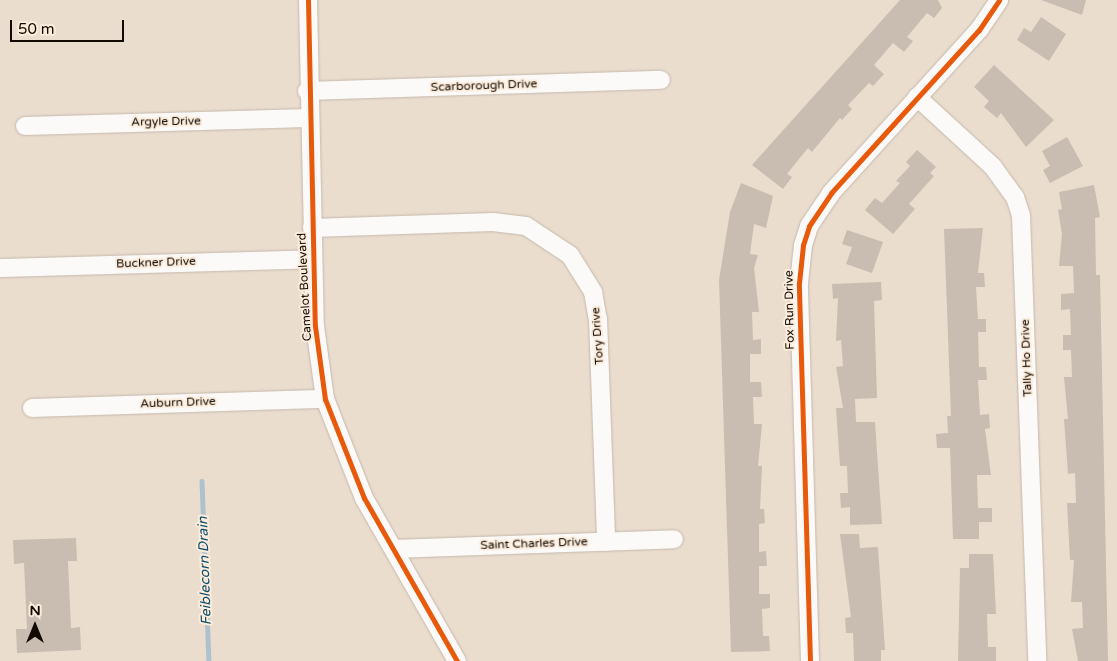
<!DOCTYPE html>
<style>
body{margin:0}
#map{position:relative;width:1117px;height:661px;overflow:hidden;background:#ebddce;font-family:"Varela Round",sans-serif}
div>[style]{position:absolute}
[style*='--x']{left:calc(var(--x)*1px);top:calc(var(--y)*1px);width:calc(var(--w)*1px);rotate:calc(var(--a)*1deg)}
.stream>*{height:4.5px;margin:-2.25px;padding:0 2.25px;transform-origin:2.25px;border-radius:2.25px;background:#adc2cd}
.building>*{inset:0;background:#c8bdb0}
.roads{filter:drop-shadow(0 0 1px #c4b9ac) drop-shadow(0 0 1px #c4b9ac)}
.minor>*{height:18px;margin:-9px;padding:0 9px;transform-origin:9px;border-radius:9px;background:#fcfaf8}
.cycleway>*{height:5px;margin:-2.5px;padding:0 2.5px;transform-origin:2.5px;border-radius:2.5px;background:#e8590c}
span{translate:-50% -50%;white-space:nowrap;text-align:center;line-height:1.15;-webkit-text-stroke:4px #fcecdb;paint-order:stroke}
.street-label{font-size:12px;color:#130a03}
.water-label{font-size:14px;color:#0c4e6d;font-style:italic}
.north{position:absolute;left:10px;top:601px;width:50px;height:50px;-webkit-text-stroke:4px #fcecdb;paint-order:stroke;rotate:0deg;font-size:14px;font-weight:700;line-height:20px;text-align:center;color:#130a03}
.north::after{content:'';display:block;margin:auto;width:18px;height:22px;background:#130a03;clip-path:polygon(50% 0,100% 100%,50% 72%,0 100%)}
.scale{position:absolute;left:10px;top:20px;width:114px;height:22px;box-sizing:border-box;border:2px solid #130a03;border-top:0;padding-left:6px;font-size:15px;line-height:18px;white-space:nowrap;color:#130a03;-webkit-text-stroke:4px #fcecdb;paint-order:stroke}
</style>
<div id="map">
<div class="stream">
<div style="--x:202;--y:481;--w:180;--a:87.8"></div>
</div>
<div class="building">
<div style="clip-path:polygon(900px 0,938px 0,942px 8px,934px 18px,927px 13px,907px 37px,913px 41px,904px 52px,893px 43px,874px 65px,884px 74px,873px 86px,869px 83px,848px 105px,852px 109px,842px 120px,840px 118px,812px 152px,808px 148px,787px 174px,792px 177px,783px 189px,752px 165px)"></div>
<div style="clip-path:polygon(1041px 0,1086px 0,1082px 15px)"></div>
<div style="clip-path:polygon(1041px 17px,1066px 34px,1049px 61px,1017px 40px,1024px 28px,1031px 32px)"></div>
<div style="clip-path:polygon(994px 65px,1054px 120px,1026px 147px,1001px 113px,997px 118px,984px 107px,989px 101px,974px 87px)"></div>
<div style="clip-path:polygon(1067px 137px,1083px 166px,1050px 183px,1043px 170px,1050px 166px,1042px 151px)"></div>
<div style="clip-path:polygon(917px 150px,936px 167px,930px 173px,934px 176px,909px 204px,915px 209px,893px 234px,865px 210px,875px 198px,882px 203px,900px 183px,896px 181px,910px 166px,906px 162px)"></div>
<div style="clip-path:polygon(741px 183px,773px 196px,766px 228px,754px 224px,750px 254px,758px 255px,754px 268px,759px 312px,752px 312px,753px 340px,761px 339px,761px 354px,750px 354px,750px 382px,761px 382px,762px 397px,753px 397px,754px 424px,762px 424px,758px 466px,762px 466px,760px 509px,764px 509px,765px 523px,759px 524px,759px 552px,766px 551px,767px 566px,759px 566px,759px 594px,770px 594px,770px 608px,762px 609px,763px 636px,769px 636px,770px 651px,731px 652px,719px 280px,730px 212px)"></div>
<div style="clip-path:polygon(1094px 185px,1100px 217px,1095px 218px,1096px 275px,1100px 275px,1108px 661px,1078px 661px,1072px 629px,1083px 628px,1082px 602px,1071px 602px,1074px 560px,1070px 560px,1067px 503px,1076px 503px,1075px 473px,1068px 474px,1064px 419px,1068px 419px,1064px 377px,1072px 377px,1071px 350px,1063px 350px,1063px 335px,1071px 335px,1070px 309px,1061px 310px,1061px 294px,1074px 293px,1073px 266px,1059px 266px,1062px 234px,1058px 210px,1062px 209px,1059px 192px)"></div>
<div style="clip-path:polygon(983px 228px,978px 273px,984px 273px,985px 287px,976px 287px,978px 319px,986px 319px,986px 332px,978px 332px,979px 367px,986px 367px,987px 380px,978px 380px,980px 415px,989px 414px,990px 428px,985px 429px,991px 475px,977px 475px,978px 508px,992px 508px,992px 522px,979px 522px,979px 539px,953px 539px,950px 448px,937px 448px,936px 434px,948px 433px,947px 416px,951px 416px,944px 229px)"></div>
<div style="clip-path:polygon(847px 230px,883px 242px,872px 273px,846px 264px,852px 247px,842px 244px)"></div>
<div style="clip-path:polygon(881px 282px,882px 300px,874px 301px,877px 398px,855px 399px,856px 422px,875px 422px,882px 524px,850px 525px,850px 507px,841px 508px,840px 493px,848px 493px,847px 466px,840px 466px,836px 408px,843px 408px,836px 367px,843px 366px,841px 340px,836px 341px,838px 298px,833px 299px,832px 284px)"></div>
<div style="clip-path:polygon(840px 534px,859px 534px,860px 548px,878px 547px,885px 650px,881px 650px,881px 661px,854px 661px,853px 633px,846px 633px,845px 618px,851px 617px)"></div>
<div style="clip-path:polygon(76px 538px,77px 561px,68px 561px,71px 628px,80px 627px,81px 650px,17px 653px,16px 629px,27px 629px,24px 563px,14px 564px,13px 540px)"></div>
<div style="clip-path:polygon(969px 554px,993px 554px,996px 614px,987px 614px,988px 647px,996px 647px,996px 661px,958px 661px,960px 568px,969px 568px)"></div>
</div>
<div class="roads">
<div class="minor">
<div style="--x:308;--y:0;--w:326;--a:88.8"></div>
<div style="--x:315;--y:326;--w:74;--a:82.2"></div>
<div style="--x:325;--y:399;--w:106;--a:68.5"></div>
<div style="--x:364;--y:498;--w:188;--a:60.3"></div>
<div style="--x:307;--y:91;--w:354;--a:-1.8"></div>
<div style="--x:917;--y:97;--w:103;--a:42.6"></div>
<div style="--x:993;--y:167;--w:37;--a:54"></div>
<div style="--x:1015;--y:197;--w:20;--a:72"></div>
<div style="--x:1021;--y:216;--w:445;--a:87.9"></div>
<div style="--x:25;--y:126;--w:283;--a:-1.6"></div>
<div style="--x:312;--y:228;--w:181;--a:-1.9"></div>
<div style="--x:493;--y:222;--w:33;--a:7"></div>
<div style="--x:526;--y:226;--w:53;--a:33.4"></div>
<div style="--x:570;--y:255;--w:44;--a:58.1"></div>
<div style="--x:593;--y:292;--w:27;--a:80"></div>
<div style="--x:598;--y:319;--w:223;--a:87.9"></div>
<div style="--x:0;--y:268;--w:313;--a:-1.6"></div>
<div style="--x:32;--y:408;--w:293;--a:-1.8"></div>
<div style="--x:394;--y:549;--w:280;--a:-2"></div>
<div style="--x:810;--y:661;--w:378;--a:-91.7"></div>
<div style="--x:799;--y:283;--w:38;--a:-84"></div>
<div style="--x:803;--y:245;--w:20;--a:-72"></div>
<div style="--x:809;--y:226;--w:40;--a:-56"></div>
<div style="--x:831;--y:193;--w:220;--a:-47.8"></div>
<div style="--x:979;--y:30;--w:36;--a:-56"></div>
</div>
</div>
<div class="cycleway">
<div style="--x:308;--y:0;--w:326;--a:88.8"></div>
<div style="--x:315;--y:326;--w:74;--a:82.2"></div>
<div style="--x:325;--y:399;--w:106;--a:68.5"></div>
<div style="--x:364;--y:498;--w:188;--a:60.3"></div>
<div style="--x:810;--y:661;--w:378;--a:-91.7"></div>
<div style="--x:799;--y:283;--w:38;--a:-84"></div>
<div style="--x:803;--y:245;--w:20;--a:-72"></div>
<div style="--x:809;--y:226;--w:40;--a:-56"></div>
<div style="--x:831;--y:193;--w:220;--a:-47.8"></div>
<div style="--x:979;--y:30;--w:36;--a:-56"></div>
</div>
<div class="street-label">
<span style="left:484px;top:86px;rotate:-2deg">Scarborough Drive</span>
<span style="left:166px;top:122px;rotate:-1deg">Argyle Drive</span>
<span style="left:156px;top:263px;rotate:-2deg">Buckner Drive</span>
<span style="left:305px;top:287px;rotate:-93deg">Camelot Boulevard</span>
<span style="left:790px;top:310px;rotate:-91deg">Fox Run Drive</span>
<span style="left:598px;top:336px;rotate:-94deg">Tory Drive</span>
<span style="left:1027px;top:358px;rotate:-92deg">Tally Ho Drive</span>
<span style="left:178px;top:403px;rotate:-2deg">Auburn Drive</span>
<span style="left:534px;top:544px;rotate:-2deg">Saint Charles Drive</span>
</div>
<div class="water-label">
<span style="left:205px;top:571px;rotate:-92deg">Feiblecorn Drain</span>
</div>
<div class="north">N</div>
<div class="scale">50 m</div>
</div>
